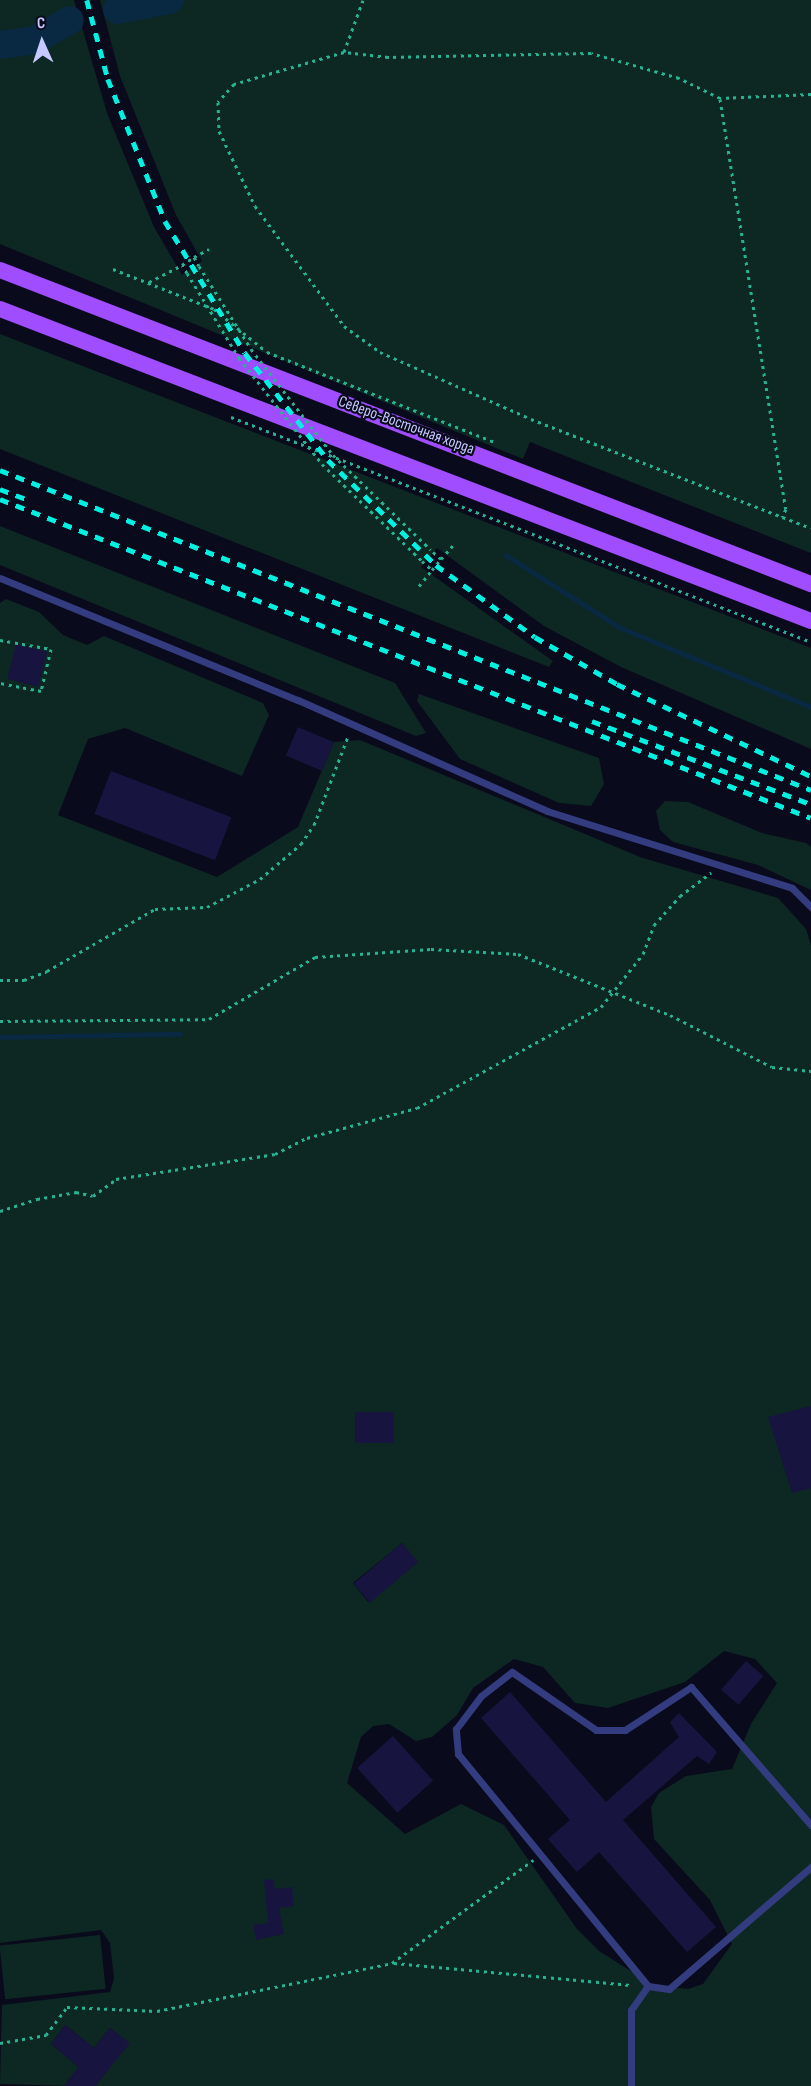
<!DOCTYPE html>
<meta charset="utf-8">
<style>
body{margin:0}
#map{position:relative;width:811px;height:2086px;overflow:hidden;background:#0a0a1d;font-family:"Sofia Sans Condensed",sans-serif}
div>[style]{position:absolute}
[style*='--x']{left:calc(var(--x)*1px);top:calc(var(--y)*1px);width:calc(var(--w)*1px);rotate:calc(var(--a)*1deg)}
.green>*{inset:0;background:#0d2722;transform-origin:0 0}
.stream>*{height:4.5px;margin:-2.25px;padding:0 2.25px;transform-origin:2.25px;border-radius:2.25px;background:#092942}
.river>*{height:28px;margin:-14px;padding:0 14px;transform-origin:14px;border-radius:14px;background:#092942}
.building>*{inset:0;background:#17153f;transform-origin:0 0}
.path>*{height:3px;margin-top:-1.5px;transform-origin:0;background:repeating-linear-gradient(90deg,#25b493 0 3px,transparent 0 7.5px)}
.service>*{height:7px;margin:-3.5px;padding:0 3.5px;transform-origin:3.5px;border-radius:3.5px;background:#323c7f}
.primary>*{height:16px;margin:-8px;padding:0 8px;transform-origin:8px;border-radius:8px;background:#9f4dff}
.rail>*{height:4.5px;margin-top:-2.25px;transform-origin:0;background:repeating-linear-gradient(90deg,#00f1e1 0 9px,transparent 0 17px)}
.path-bridge>*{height:3px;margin-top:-1.5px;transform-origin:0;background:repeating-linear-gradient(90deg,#25b493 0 3px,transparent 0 7.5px)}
span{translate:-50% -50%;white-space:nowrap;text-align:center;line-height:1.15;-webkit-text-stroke:4.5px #0a0a1d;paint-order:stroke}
.street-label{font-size:16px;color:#c6c9ff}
.north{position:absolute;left:12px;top:12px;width:60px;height:60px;-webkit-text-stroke:4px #0a0a1d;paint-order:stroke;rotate:357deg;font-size:16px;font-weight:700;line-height:24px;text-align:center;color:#c6c9ff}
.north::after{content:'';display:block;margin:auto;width:21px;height:27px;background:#c6c9ff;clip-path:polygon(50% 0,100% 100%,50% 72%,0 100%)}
</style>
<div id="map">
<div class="green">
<div style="clip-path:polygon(0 0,74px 0,107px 113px,154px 227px,182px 275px,202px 261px,176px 215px,120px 76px,100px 0,811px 0,811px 553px,530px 442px,523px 459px,0 244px)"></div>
<div style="clip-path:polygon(0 334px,811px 648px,811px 749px,621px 667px,544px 626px,437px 548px,421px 567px,553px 661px,549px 667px,0 449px)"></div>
<div style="clip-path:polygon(0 526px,395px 683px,426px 733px,416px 736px,0 565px)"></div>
<div style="clip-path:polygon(evenodd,6px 599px,39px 612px,63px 635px,87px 645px,104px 636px,263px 703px,269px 715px,242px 776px,125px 728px,88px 739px,58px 815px,217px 877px,298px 827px,334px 742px,360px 740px,640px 857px,778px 898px,806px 929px,811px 945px,811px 2086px,95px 2086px,129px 2043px,110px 2028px,94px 2048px,65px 2025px,51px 2044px,79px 2067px,67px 2082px,71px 2086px,0 2084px,2px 2005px,110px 1992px,114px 1978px,110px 1943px,101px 1930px,0 1943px,0 603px,6px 599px,402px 1543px,417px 1562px,368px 1602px,353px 1583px,402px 1543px,6px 599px,724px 1651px,755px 1659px,777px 1683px,751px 1724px,732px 1769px,686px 1776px,659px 1793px,651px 1807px,654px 1839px,710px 1900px,732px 1944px,703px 1984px,688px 1989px,653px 1985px,599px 1951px,577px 1929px,504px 1825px,461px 1804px,405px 1834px,347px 1783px,361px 1737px,373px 1726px,389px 1724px,416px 1741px,432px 1737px,457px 1715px,473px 1688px,514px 1659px,543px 1667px,575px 1703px,608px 1708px,685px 1682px,724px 1651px)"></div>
<div style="clip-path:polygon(419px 694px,599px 758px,604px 784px,591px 806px,559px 803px,460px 759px,417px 701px)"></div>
<div style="clip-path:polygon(665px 801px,688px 802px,762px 833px,806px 843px,811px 847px,811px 890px,758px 865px,673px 842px,660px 830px,656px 811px)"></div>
<div style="left:100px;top:1935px;width:54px;height:101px;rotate:84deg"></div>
</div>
<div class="stream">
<div style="--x:506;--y:555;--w:134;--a:32.5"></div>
<div style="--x:619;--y:627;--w:208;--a:22.6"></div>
<div style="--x:0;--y:1037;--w:180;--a:-1"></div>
</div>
<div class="river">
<div style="--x:117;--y:10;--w:54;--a:-10.7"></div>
<div style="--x:0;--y:45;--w:35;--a:-8"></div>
<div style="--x:35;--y:40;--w:40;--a:-29.7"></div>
</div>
<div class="building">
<div style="left:16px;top:644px;width:32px;height:36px;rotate:14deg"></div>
<div style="left:298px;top:727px;width:39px;height:31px;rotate:23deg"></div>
<div style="left:111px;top:771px;width:129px;height:46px;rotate:21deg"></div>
<div style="clip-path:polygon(811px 1406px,811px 1488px,792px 1493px,768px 1417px)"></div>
<div style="left:355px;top:1412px;width:39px;height:31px"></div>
<div style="left:402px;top:1543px;width:25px;height:63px;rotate:50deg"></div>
<div style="left:746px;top:1661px;width:23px;height:38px;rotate:41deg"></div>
<div style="clip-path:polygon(510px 1692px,606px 1802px,679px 1737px,670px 1722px,679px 1713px,717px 1752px,709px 1764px,697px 1756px,623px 1820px,716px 1927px,687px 1952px,599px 1852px,577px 1872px,548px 1839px,570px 1820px,481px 1718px)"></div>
<div style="left:393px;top:1736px;width:60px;height:48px;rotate:48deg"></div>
<div style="clip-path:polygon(273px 1879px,275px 1889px,292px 1887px,294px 1906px,279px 1908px,284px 1934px,256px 1940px,253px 1925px,268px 1923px,264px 1880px)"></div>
<div style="clip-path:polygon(65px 2025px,94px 2048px,110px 2028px,130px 2043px,95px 2086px,64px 2086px,79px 2067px,51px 2044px)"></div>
</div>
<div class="path">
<div style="--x:344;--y:52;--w:55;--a:-69.9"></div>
<div style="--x:811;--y:94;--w:91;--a:177.5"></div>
<div style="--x:720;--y:98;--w:46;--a:-154"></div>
<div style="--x:679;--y:78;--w:91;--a:-164.1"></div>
<div style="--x:591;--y:53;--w:203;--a:178.9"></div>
<div style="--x:388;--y:57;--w:44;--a:-173.5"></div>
<div style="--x:344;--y:52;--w:115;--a:163.8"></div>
<div style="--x:234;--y:84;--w:24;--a:132"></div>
<div style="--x:218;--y:102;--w:29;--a:88"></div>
<div style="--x:219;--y:131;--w:83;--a:64.4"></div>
<div style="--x:255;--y:206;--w:149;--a:53.4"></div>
<div style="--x:344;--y:326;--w:44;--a:35.8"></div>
<div style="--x:380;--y:352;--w:165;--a:23.9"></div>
<div style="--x:531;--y:419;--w:300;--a:21.3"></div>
<div style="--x:720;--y:99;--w:415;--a:80.9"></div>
<div style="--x:786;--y:509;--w:9;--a:117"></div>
<div style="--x:194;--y:257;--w:17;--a:-28"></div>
<div style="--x:113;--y:269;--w:109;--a:21.6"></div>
<div style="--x:214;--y:309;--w:68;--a:39.1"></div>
<div style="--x:267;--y:352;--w:247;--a:21.6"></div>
<div style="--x:187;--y:273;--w:9;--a:-122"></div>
<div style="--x:182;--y:265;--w:14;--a:-34"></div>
<div style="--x:194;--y:257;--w:10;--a:61"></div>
<div style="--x:149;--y:282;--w:37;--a:-27"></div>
<div style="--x:231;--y:417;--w:622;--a:21.2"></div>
<div style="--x:441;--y:559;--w:20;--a:-49"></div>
<div style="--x:422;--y:561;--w:13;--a:42"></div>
<div style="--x:432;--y:570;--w:14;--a:-51"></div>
<div style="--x:441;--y:559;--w:13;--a:-138"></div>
<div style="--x:419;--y:586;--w:21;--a:-51"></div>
<div style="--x:0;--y:640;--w:52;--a:10"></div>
<div style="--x:51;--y:649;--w:43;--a:103.4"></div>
<div style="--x:41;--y:691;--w:42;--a:-169"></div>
<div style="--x:0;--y:980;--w:24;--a:0"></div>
<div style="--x:24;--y:980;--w:25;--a:-21"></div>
<div style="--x:47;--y:971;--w:125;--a:-29.9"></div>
<div style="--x:155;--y:909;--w:52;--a:-2.2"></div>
<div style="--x:207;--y:907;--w:60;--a:-27.8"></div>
<div style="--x:260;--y:879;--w:54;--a:-40.5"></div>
<div style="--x:301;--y:844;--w:23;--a:-56"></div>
<div style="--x:314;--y:825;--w:97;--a:-69"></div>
<div style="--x:0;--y:1021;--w:209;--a:-0.5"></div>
<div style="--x:209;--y:1019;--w:123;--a:-30.3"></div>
<div style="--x:315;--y:957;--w:116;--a:-3.9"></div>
<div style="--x:431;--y:949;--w:87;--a:3.3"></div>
<div style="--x:518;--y:954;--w:164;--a:21.9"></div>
<div style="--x:670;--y:1015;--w:114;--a:27"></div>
<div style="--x:772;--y:1067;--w:39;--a:6"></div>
<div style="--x:0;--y:1211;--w:39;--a:-18"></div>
<div style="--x:37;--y:1199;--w:40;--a:-10"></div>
<div style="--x:76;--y:1192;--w:17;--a:13"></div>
<div style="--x:93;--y:1196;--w:29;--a:-36"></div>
<div style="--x:116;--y:1179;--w:161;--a:-8.9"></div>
<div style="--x:275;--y:1154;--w:36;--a:-27"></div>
<div style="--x:307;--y:1138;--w:114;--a:-15.3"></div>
<div style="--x:417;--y:1108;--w:210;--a:-28.8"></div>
<div style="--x:601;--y:1007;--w:68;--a:-51.6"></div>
<div style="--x:643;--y:954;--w:31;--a:-69"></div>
<div style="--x:654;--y:925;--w:39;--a:-48"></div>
<div style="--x:680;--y:896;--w:39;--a:-37"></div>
<div style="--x:394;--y:1963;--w:240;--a:5.3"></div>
<div style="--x:0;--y:2043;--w:47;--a:-9.9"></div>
<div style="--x:46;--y:2035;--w:35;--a:-53"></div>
<div style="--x:67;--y:2007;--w:90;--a:2.5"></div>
<div style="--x:157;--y:2011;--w:240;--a:-11.5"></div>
<div style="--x:392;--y:1963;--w:175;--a:-36.1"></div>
</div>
<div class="service">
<div style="--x:0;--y:578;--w:322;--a:22.3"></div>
<div style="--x:298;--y:700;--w:273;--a:24"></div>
<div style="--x:547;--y:811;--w:257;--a:17.4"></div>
<div style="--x:792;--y:888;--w:27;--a:45"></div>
<div style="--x:648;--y:1986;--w:300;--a:-129.3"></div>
<div style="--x:458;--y:1754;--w:25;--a:-95"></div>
<div style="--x:456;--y:1729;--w:41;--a:-52.9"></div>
<div style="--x:481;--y:1696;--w:39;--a:-38"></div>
<div style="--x:512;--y:1672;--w:102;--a:34.6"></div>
<div style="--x:596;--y:1730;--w:29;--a:0"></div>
<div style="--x:625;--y:1730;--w:79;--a:-33.1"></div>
<div style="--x:691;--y:1687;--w:183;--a:49"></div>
<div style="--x:631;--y:2086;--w:76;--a:-90"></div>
<div style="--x:631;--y:2010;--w:29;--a:-55"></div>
<div style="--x:648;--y:1986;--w:21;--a:8"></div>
<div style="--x:669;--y:1989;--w:187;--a:-40.7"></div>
</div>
<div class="primary">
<div style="--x:0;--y:270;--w:870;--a:21.17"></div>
<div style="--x:0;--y:309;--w:869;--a:21.04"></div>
</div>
<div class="rail">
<div style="--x:87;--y:0;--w:82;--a:75.1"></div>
<div style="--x:108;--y:79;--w:153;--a:68.1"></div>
<div style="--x:165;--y:221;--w:154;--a:58.8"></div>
<div style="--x:245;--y:353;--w:135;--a:52.2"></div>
<div style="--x:328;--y:460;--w:151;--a:44.2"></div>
<div style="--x:436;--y:565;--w:122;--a:36"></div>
<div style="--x:535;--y:637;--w:95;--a:29.8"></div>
<div style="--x:617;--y:684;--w:215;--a:25.4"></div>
<div style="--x:0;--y:470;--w:872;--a:21.53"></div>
<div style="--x:0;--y:489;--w:30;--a:21"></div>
<div style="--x:0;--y:499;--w:871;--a:21.47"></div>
<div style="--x:592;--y:721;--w:234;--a:20.8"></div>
</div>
<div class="path-bridge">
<div style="--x:199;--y:266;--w:98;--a:57.9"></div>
<div style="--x:251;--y:349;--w:134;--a:52.3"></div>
<div style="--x:333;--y:455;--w:136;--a:44.1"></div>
<div style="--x:187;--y:273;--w:100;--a:58.5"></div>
<div style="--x:239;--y:358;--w:135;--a:51.9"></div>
<div style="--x:322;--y:464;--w:139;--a:44.1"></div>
</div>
<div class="street-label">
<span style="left:406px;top:426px;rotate:20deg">Северо-Восточная хорда</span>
</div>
<div class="north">С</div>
</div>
